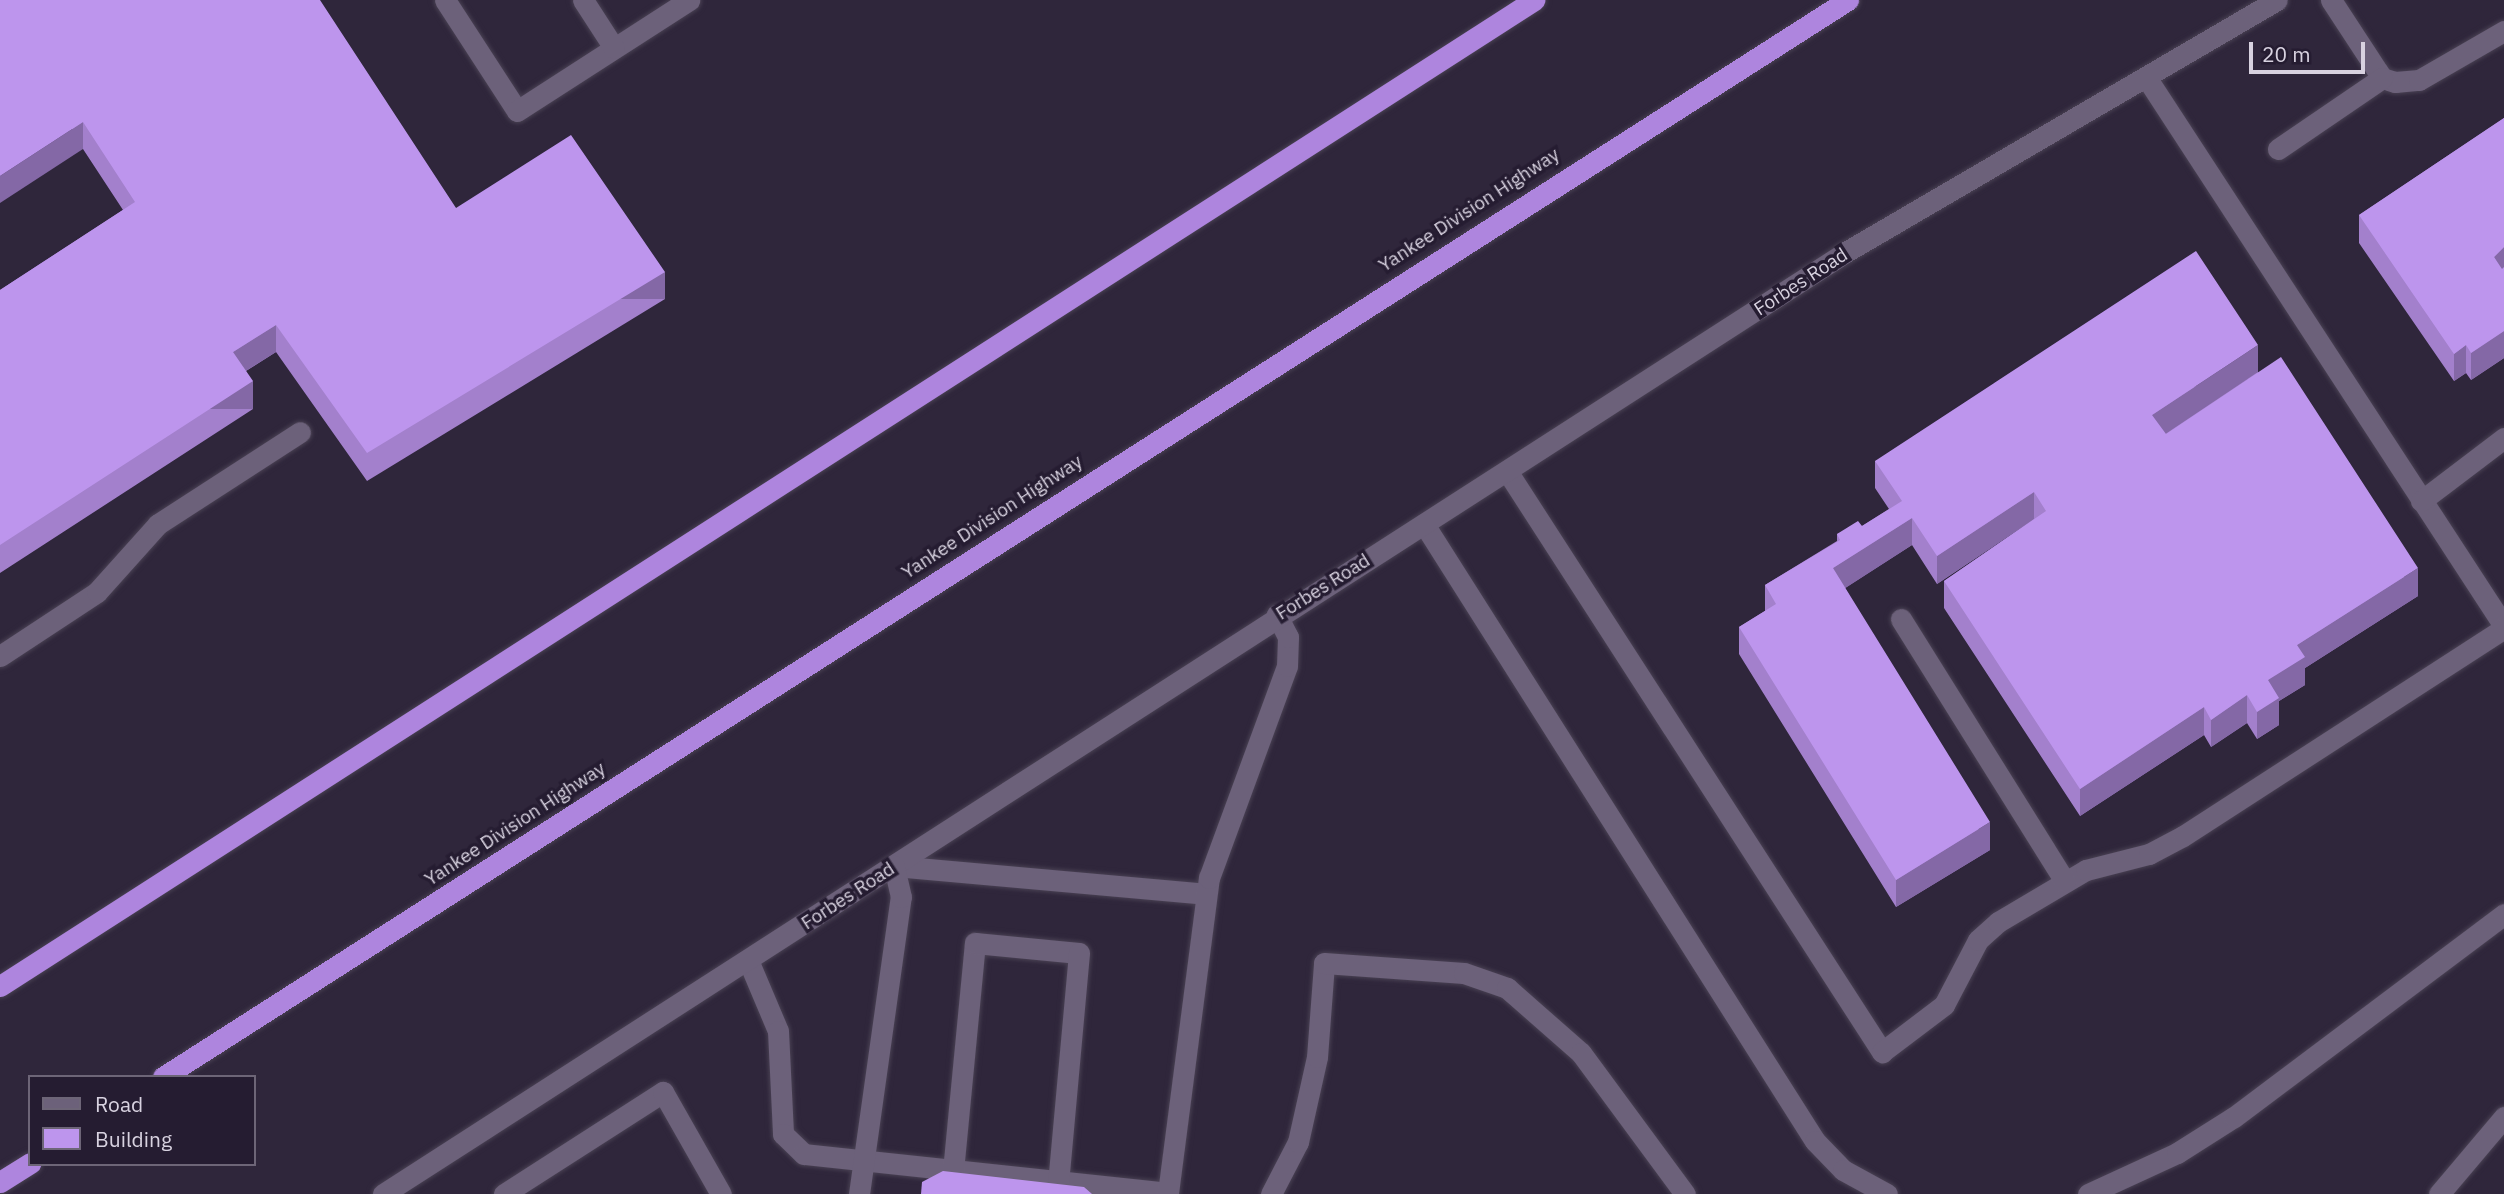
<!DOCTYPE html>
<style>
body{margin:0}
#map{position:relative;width:2504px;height:1194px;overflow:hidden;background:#2f263b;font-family:"IBM Plex Sans",sans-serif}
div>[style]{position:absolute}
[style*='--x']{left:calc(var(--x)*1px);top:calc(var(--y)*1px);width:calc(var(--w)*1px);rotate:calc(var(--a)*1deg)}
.roads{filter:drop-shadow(0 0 2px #494153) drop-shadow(0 0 2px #494153)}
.minor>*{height:21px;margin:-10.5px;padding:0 10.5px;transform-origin:10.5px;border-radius:10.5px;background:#6c617a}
.highway>*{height:21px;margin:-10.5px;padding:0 10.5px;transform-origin:10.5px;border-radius:10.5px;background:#ae85de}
.wall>*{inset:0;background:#a380cc}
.shaded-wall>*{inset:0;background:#8468a6;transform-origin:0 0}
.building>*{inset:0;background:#bd95ed}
span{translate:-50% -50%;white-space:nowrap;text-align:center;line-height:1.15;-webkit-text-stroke:7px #251c31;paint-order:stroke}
.street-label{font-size:19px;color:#d8d2e0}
.legend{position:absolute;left:28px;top:1075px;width:228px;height:91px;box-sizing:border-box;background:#251c31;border:2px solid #6d6577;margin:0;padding:9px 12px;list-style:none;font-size:21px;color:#d8d2e0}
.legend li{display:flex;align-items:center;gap:14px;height:35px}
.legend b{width:35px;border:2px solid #6d6577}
.scale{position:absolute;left:2249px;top:42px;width:116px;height:32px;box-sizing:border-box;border:4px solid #d8d2e0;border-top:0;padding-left:9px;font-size:21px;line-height:24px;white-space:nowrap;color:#d8d2e0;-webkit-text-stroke:5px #251c31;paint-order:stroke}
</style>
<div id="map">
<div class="roads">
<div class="minor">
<div style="--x:445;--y:0;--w:132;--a:57"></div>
<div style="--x:517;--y:111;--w:205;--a:-32.8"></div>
<div style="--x:583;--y:0;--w:57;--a:57.1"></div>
<div style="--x:2331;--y:0;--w:93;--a:56.8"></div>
<div style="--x:2382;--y:78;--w:14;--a:17"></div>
<div style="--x:2395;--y:82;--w:24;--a:-5"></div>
<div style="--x:2419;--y:80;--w:98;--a:-30"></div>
<div style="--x:2146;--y:77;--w:655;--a:56.89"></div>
<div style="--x:2278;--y:149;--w:126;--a:-34.3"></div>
<div style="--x:1507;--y:471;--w:692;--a:57.16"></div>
<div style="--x:1882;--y:1052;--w:78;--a:-37.2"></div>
<div style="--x:1944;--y:1005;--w:73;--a:-62.4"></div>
<div style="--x:1978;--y:940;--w:27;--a:-42"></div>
<div style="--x:1998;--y:922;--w:102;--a:-30.6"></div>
<div style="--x:2086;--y:870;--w:65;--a:-14.3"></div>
<div style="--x:2149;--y:854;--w:38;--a:-28"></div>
<div style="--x:2183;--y:836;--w:382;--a:-32.9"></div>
<div style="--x:2421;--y:501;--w:104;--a:-37.2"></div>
<div style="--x:1424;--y:524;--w:730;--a:57.64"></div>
<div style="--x:1815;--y:1141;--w:40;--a:46"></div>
<div style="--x:1843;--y:1170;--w:50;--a:28.6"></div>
<div style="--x:1901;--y:619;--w:309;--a:58"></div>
<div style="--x:0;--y:656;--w:116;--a:-33.4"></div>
<div style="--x:97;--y:592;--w:91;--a:-48.1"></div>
<div style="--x:158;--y:524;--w:169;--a:-32.9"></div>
<div style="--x:894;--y:866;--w:313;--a:5.1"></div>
<div style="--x:748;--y:960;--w:77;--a:67.1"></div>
<div style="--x:778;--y:1031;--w:103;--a:87.2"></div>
<div style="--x:783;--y:1134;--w:29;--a:44"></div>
<div style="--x:804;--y:1154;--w:366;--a:6.1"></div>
<div style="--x:1168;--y:1193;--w:318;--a:-82.6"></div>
<div style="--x:1209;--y:878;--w:226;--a:-69.8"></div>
<div style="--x:1287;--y:666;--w:29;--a:-88"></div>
<div style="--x:1288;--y:637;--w:25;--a:-117"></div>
<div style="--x:953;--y:1171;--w:229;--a:-84.5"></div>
<div style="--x:975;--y:943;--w:104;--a:5.5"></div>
<div style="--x:1079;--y:953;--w:230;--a:95.2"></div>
<div style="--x:383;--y:1194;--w:1738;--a:-32.78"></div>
<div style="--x:1844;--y:253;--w:501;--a:-30.3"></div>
<div style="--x:504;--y:1194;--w:189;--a:-32.7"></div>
<div style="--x:663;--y:1092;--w:117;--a:60.4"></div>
<div style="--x:859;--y:1194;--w:300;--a:-82"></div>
<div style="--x:901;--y:897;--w:32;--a:-103"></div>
<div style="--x:1271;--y:1194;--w:59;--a:-62.6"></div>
<div style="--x:1298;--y:1142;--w:87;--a:-77.4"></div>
<div style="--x:1317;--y:1057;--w:94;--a:-85.7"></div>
<div style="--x:1324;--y:963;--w:140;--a:4.1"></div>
<div style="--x:1464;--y:973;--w:46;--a:19.2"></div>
<div style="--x:1507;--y:988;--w:98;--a:41.3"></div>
<div style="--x:1581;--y:1053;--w:175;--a:53.6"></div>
<div style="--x:2088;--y:1194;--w:98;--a:-24.7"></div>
<div style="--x:2177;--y:1153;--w:67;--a:-32.3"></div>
<div style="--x:2234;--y:1117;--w:338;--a:-36.9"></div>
<div style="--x:2439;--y:1194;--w:101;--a:-49.8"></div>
</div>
<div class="highway">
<div style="--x:0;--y:986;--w:1824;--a:-32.73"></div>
<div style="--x:163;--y:1077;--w:2000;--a:-32.59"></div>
<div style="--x:0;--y:1182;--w:36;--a:-32"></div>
</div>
</div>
<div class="wall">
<div style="clip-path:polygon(0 0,456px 208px,665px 299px,367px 481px,276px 352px,246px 371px,253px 409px,0 573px,0 290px,123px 210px,83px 149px)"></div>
<div style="clip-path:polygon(2504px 118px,2504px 358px,2471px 380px,2466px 373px,2454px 381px,2359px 243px,2359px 215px)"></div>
<div style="clip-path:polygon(2258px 372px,2418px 596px,2305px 668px,2305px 685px,2279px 701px,2279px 725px,2257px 739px,2247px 723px,2211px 747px,2204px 735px,2080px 816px,1944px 608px,1944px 581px,2034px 519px,1937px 584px,1912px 545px,1845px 588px,1990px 850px,1896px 907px,1739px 654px,1739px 627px,1765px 611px,1765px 585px,1837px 541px,1837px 534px,1862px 526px,1889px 509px,1875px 488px,1875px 461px)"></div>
</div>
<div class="shaded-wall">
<div style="clip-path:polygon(83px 122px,83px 149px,0 203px,0 176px)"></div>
<div style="clip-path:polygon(2504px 247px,2504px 275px,2494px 257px)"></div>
<div style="left:665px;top:272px;width:27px;height:349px;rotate:90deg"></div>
<div style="clip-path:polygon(276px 325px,276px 352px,233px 379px,233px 352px)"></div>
<div style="clip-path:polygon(2504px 331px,2504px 358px,2471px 380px,2471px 353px)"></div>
<div style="clip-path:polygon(2258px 345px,2258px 372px,2152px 443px,2152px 415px)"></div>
<div style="clip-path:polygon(2466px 345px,2466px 373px,2454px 381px,2454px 354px)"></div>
<div style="left:253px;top:381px;width:28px;height:302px;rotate:90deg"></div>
<div style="clip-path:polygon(2034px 492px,2034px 519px,1937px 584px,1937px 556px)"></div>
<div style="clip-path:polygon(1912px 518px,1912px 545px,1833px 596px,1833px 568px)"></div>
<div style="clip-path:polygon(2418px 568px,2418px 596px,2305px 668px,2305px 685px,2279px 701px,2279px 725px,2257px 739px,2257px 712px,2268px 680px,2297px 645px)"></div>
<div style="clip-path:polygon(2247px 695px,2247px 723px,2211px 747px,2211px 720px)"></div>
<div style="clip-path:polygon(2204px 707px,2204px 735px,2080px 816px,2080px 789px)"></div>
<div style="clip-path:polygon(1990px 822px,1990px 850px,1896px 907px,1896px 880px)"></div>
</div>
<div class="building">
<div style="clip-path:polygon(0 0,320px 0,456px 208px,571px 135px,665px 272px,367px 453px,276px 325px,233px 352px,253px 381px,0 545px,0 290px,135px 202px,83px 122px,0 176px)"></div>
<div style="clip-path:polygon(2504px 118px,2504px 247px,2494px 257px,2502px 269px,2504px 267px,2504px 331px,2471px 353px,2466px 345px,2454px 354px,2359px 215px)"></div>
<div style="clip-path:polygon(2196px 251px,2258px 345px,2152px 415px,2166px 434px,2281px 357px,2418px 568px,2297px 645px,2305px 657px,2268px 680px,2279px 698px,2257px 712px,2247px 695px,2211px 720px,2204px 707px,2080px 789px,1944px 581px,2046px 511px,2034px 492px,1937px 556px,1912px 518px,1833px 568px,1990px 822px,1896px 880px,1739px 627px,1776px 604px,1765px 585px,1840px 540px,1837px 534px,1858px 521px,1862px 526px,1902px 501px,1875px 461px)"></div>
<div style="clip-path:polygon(943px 1171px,1084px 1187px,1092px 1194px,921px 1194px,922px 1182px)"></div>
</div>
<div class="street-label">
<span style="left:1469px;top:210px;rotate:-33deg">Yankee Division Highway</span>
<span style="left:1801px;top:282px;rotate:-33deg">Forbes Road</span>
<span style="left:992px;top:517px;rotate:-33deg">Yankee Division Highway</span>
<span style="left:1323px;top:587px;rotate:-32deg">Forbes Road</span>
<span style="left:515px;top:824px;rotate:-33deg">Yankee Division Highway</span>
<span style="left:848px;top:896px;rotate:-33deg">Forbes Road</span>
</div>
<ul class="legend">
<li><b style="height:9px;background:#6c617a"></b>Road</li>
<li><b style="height:19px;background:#bd95ed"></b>Building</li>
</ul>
<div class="scale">20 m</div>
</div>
